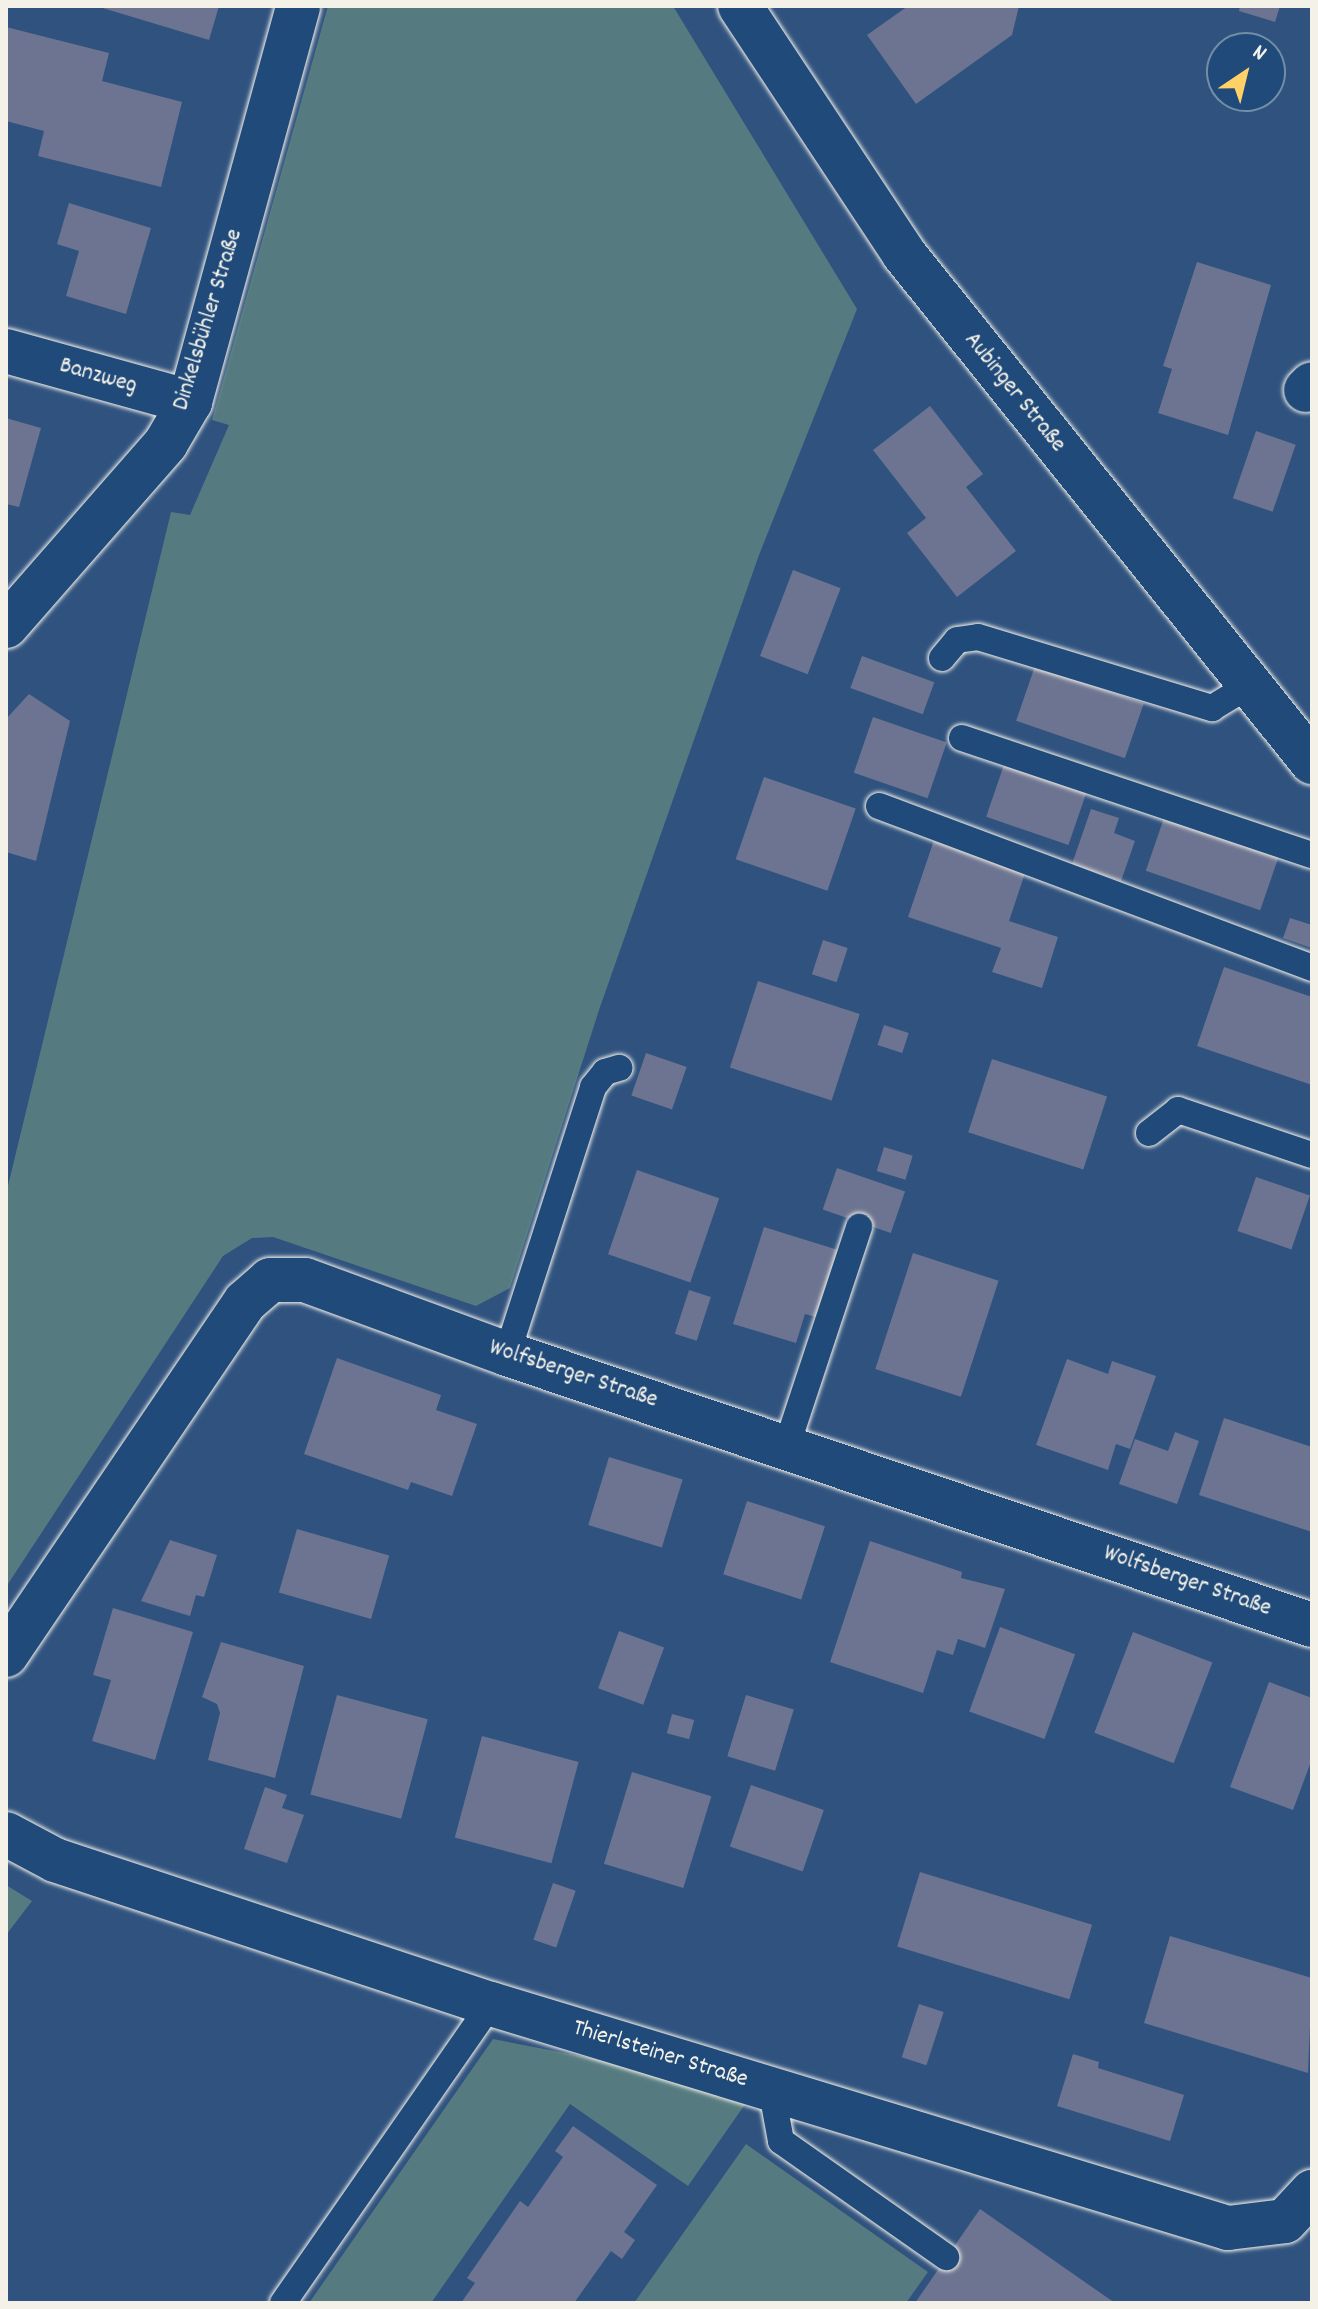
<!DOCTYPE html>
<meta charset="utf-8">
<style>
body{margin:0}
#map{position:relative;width:1318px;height:2309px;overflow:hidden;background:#2f527f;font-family:Dekko,sans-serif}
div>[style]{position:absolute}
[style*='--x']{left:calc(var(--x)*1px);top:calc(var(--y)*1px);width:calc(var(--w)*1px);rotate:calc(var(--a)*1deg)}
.green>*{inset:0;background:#557b81}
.building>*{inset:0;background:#6d7491;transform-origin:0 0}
.roads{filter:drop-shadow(0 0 2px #f4f1e8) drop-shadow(0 0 2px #f4f1e8)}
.service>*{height:26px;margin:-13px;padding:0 13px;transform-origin:13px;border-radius:13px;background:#1f4a7a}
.minor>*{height:44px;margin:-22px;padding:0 22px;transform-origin:22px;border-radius:22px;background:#1f4a7a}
.secondary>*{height:44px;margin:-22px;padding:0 22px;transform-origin:22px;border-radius:22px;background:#1f4a7a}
span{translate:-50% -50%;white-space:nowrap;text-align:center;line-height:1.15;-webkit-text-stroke:6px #1f4a7a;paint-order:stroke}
.street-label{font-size:24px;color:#f4f1e8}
.frame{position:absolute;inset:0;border:8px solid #f4f1e8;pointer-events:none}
.north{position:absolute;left:1206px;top:32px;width:80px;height:80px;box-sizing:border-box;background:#1f4a7a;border:2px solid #748da6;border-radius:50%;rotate:35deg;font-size:22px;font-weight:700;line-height:32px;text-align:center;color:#f4f1e8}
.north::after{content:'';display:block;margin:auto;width:28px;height:36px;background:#ffd166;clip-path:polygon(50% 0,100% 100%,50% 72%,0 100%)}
</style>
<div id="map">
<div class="green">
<div style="clip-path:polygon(328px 6px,673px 6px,857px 309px,759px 555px,599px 1010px,510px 1288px,476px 1306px,273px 1237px,252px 1238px,223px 1256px,6px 1587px,6px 1194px,171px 512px,190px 515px,229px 425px,212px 420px)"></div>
<div style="clip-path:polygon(6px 1885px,32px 1901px,6px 1935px)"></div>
<div style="clip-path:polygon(493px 2039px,755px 2090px,688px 2186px,570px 2104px,431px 2303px,309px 2303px)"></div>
<div style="clip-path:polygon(746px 2144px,928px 2272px,906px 2303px,634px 2303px)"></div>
</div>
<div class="building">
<div style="clip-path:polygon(96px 6px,219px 6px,209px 40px)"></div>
<div style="clip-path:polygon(908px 6px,1019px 6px,1012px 35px,916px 104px,867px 35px)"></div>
<div style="clip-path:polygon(1240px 6px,1280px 6px,1275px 22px,1239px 11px)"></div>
<div style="clip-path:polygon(6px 27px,109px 53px,102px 81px,182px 102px,161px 187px,38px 156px,44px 131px,6px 121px)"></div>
<div style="clip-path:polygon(69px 203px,151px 228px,126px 314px,66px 296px,79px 251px,57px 244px)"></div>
<div style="clip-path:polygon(1197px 262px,1271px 285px,1228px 435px,1158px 413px,1172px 369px,1163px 366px)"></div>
<div style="clip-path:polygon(930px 406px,983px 474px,966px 487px,1016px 551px,957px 597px,907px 533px,926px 518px,873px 450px)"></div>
<div style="clip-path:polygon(6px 418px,41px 428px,19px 507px,6px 504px)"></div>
<div style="left:1256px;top:431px;width:42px;height:71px;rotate:19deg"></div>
<div style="left:793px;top:570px;width:51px;height:92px;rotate:21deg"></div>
<div style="left:862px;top:656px;width:77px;height:34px;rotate:20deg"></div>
<div style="left:1035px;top:666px;width:115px;height:58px;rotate:19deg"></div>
<div style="clip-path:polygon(29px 694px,70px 721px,36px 861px,6px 852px,6px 719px)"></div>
<div style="left:873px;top:717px;width:78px;height:59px;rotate:19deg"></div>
<div style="left:1006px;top:759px;width:87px;height:61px;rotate:19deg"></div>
<div style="left:764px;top:777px;width:97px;height:87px;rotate:19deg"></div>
<div style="clip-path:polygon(1091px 809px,1119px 818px,1114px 833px,1135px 841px,1121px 881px,1072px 864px)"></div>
<div style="left:1165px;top:815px;width:121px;height:59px;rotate:19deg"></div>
<div style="clip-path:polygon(934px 840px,1026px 870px,1009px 921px,1058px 937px,1042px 988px,992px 972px,1001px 948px,908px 917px)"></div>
<div style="clip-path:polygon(1290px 918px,1312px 925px,1312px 948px,1283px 938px)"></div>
<div style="left:823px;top:940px;width:26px;height:36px;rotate:18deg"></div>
<div style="clip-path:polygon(1224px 967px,1312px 997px,1312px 1085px,1197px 1046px)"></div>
<div style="left:758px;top:981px;width:107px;height:91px;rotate:18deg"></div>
<div style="left:884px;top:1025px;width:26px;height:21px;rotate:18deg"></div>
<div style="left:646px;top:1053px;width:43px;height:45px;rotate:19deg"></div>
<div style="left:992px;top:1059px;width:121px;height:77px;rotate:18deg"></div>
<div style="left:884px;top:1147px;width:30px;height:25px;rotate:17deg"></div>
<div style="left:837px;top:1168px;width:72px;height:44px;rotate:19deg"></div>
<div style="left:637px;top:1170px;width:87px;height:89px;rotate:19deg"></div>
<div style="left:1256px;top:1177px;width:57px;height:57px;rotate:19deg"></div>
<div style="clip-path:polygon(764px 1227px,838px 1250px,816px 1317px,805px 1314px,796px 1343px,733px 1324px)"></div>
<div style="left:913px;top:1253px;width:90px;height:122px;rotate:18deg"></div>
<div style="left:689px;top:1290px;width:23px;height:46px;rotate:18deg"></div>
<div style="clip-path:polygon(337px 1358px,441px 1395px,436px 1410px,477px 1424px,452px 1496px,411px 1482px,408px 1490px,304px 1454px)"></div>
<div style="clip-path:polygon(1067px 1359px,1108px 1374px,1112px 1361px,1156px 1376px,1130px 1449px,1116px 1444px,1108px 1470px,1036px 1445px)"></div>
<div style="clip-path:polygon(1224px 1418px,1312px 1447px,1312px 1532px,1199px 1495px)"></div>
<div style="clip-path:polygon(1175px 1432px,1199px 1441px,1177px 1504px,1119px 1484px,1135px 1439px,1168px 1451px)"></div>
<div style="left:609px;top:1457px;width:77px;height:71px;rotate:17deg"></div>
<div style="left:747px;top:1501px;width:82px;height:77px;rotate:18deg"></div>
<div style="left:297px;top:1529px;width:96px;height:66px;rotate:16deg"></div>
<div style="clip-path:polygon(170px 1540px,217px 1555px,204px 1597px,196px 1595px,190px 1616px,141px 1601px)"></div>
<div style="clip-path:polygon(870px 1541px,962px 1572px,961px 1578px,1005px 1589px,985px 1648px,958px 1639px,953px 1655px,937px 1650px,923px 1693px,830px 1662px)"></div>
<div style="clip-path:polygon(113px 1608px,193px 1632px,155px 1760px,92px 1741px,111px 1680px,93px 1675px)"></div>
<div style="left:1000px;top:1627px;width:80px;height:90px;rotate:20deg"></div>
<div style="left:619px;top:1631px;width:48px;height:61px;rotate:20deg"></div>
<div style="left:1133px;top:1632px;width:85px;height:108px;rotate:21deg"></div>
<div style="clip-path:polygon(221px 1642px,304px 1666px,275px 1778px,208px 1760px,220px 1713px,217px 1704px,202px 1697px)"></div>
<div style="clip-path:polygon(1269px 1682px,1312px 1698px,1312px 1759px,1293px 1810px,1230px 1787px)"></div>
<div style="left:337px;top:1695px;width:94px;height:103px;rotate:15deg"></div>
<div style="left:746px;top:1695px;width:50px;height:64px;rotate:17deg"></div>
<div style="left:672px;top:1714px;width:23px;height:20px;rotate:15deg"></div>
<div style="left:482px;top:1736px;width:100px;height:105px;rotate:15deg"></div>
<div style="left:632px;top:1772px;width:83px;height:96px;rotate:17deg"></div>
<div style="left:751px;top:1785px;width:77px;height:65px;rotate:19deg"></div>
<div style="clip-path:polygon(265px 1787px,287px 1795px,282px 1808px,304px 1815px,287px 1863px,244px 1849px)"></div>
<div style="left:920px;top:1872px;width:180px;height:78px;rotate:17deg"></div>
<div style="left:553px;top:1883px;width:24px;height:60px;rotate:19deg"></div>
<div style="clip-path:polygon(1170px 1936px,1312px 1978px,1308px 2073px,1144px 2023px)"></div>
<div style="left:919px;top:2004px;width:26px;height:56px;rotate:18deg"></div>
<div style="clip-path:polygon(1073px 2054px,1099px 2062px,1098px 2068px,1184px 2095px,1170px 2141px,1057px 2106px)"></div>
<div style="clip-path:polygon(573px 2126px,657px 2185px,624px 2232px,635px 2240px,622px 2259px,611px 2251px,574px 2303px,461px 2303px,475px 2283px,467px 2278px,520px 2201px,528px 2207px,563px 2157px,555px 2151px)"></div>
<div style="clip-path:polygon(980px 2209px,1115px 2303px,915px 2303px)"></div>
</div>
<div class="roads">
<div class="service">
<div style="--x:942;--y:658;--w:23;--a:-50"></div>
<div style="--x:957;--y:640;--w:21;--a:-8"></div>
<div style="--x:978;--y:637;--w:245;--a:16.9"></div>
<div style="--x:1212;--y:708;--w:44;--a:-31.2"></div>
<div style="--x:962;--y:738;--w:369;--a:18.5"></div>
<div style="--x:879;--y:806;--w:462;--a:20.5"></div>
<div style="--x:1149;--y:1133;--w:37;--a:-38"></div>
<div style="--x:1178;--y:1110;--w:141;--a:18.6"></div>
<div style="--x:507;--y:1354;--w:281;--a:-72.1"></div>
<div style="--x:593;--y:1087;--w:19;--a:-51"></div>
<div style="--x:605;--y:1072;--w:15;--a:-16"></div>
<div style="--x:787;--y:1445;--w:230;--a:-71.7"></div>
<div style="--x:771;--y:2087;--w:55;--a:79.5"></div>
<div style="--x:781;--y:2141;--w:202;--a:35.1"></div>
<div style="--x:283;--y:2303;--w:364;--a:-55.2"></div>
</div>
<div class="minor">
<div style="--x:6;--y:351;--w:191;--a:15.5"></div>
<div style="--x:1306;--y:390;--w:8;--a:-45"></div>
<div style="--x:6;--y:626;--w:243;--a:-48.8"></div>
<div style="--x:166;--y:443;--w:48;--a:-59.7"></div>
<div style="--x:190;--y:402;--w:410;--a:-74.7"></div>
<div style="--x:6;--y:1655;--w:426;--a:-55.9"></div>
<div style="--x:245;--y:1302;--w:33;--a:-41"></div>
<div style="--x:270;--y:1280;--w:35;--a:0"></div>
<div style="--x:305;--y:1280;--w:215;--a:20.1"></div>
<div style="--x:507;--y:1354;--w:849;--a:18.61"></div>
<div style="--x:6;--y:1834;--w:55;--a:28"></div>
<div style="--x:55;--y:1860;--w:459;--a:18.3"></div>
<div style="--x:491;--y:2004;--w:770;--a:16.91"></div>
<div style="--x:1228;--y:2228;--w:57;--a:-7"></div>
<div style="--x:1285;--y:2221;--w:40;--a:-47"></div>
</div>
<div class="secondary">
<div style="--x:740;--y:6;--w:297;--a:56.5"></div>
<div style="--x:904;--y:254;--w:652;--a:51.23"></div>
</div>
</div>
<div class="street-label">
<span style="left:209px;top:320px;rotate:-73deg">Dinkelsbühler Straße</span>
<span style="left:98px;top:377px;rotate:16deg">Banzweg</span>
<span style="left:1014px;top:393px;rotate:51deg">Aubinger Straße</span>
<span style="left:573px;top:1375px;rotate:18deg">Wolfsberger Straße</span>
<span style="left:1187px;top:1582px;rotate:19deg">Wolfsberger Straße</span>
<span style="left:660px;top:2055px;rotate:17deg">Thierlsteiner Straße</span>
</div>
<div class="frame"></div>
<div class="north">N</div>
</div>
